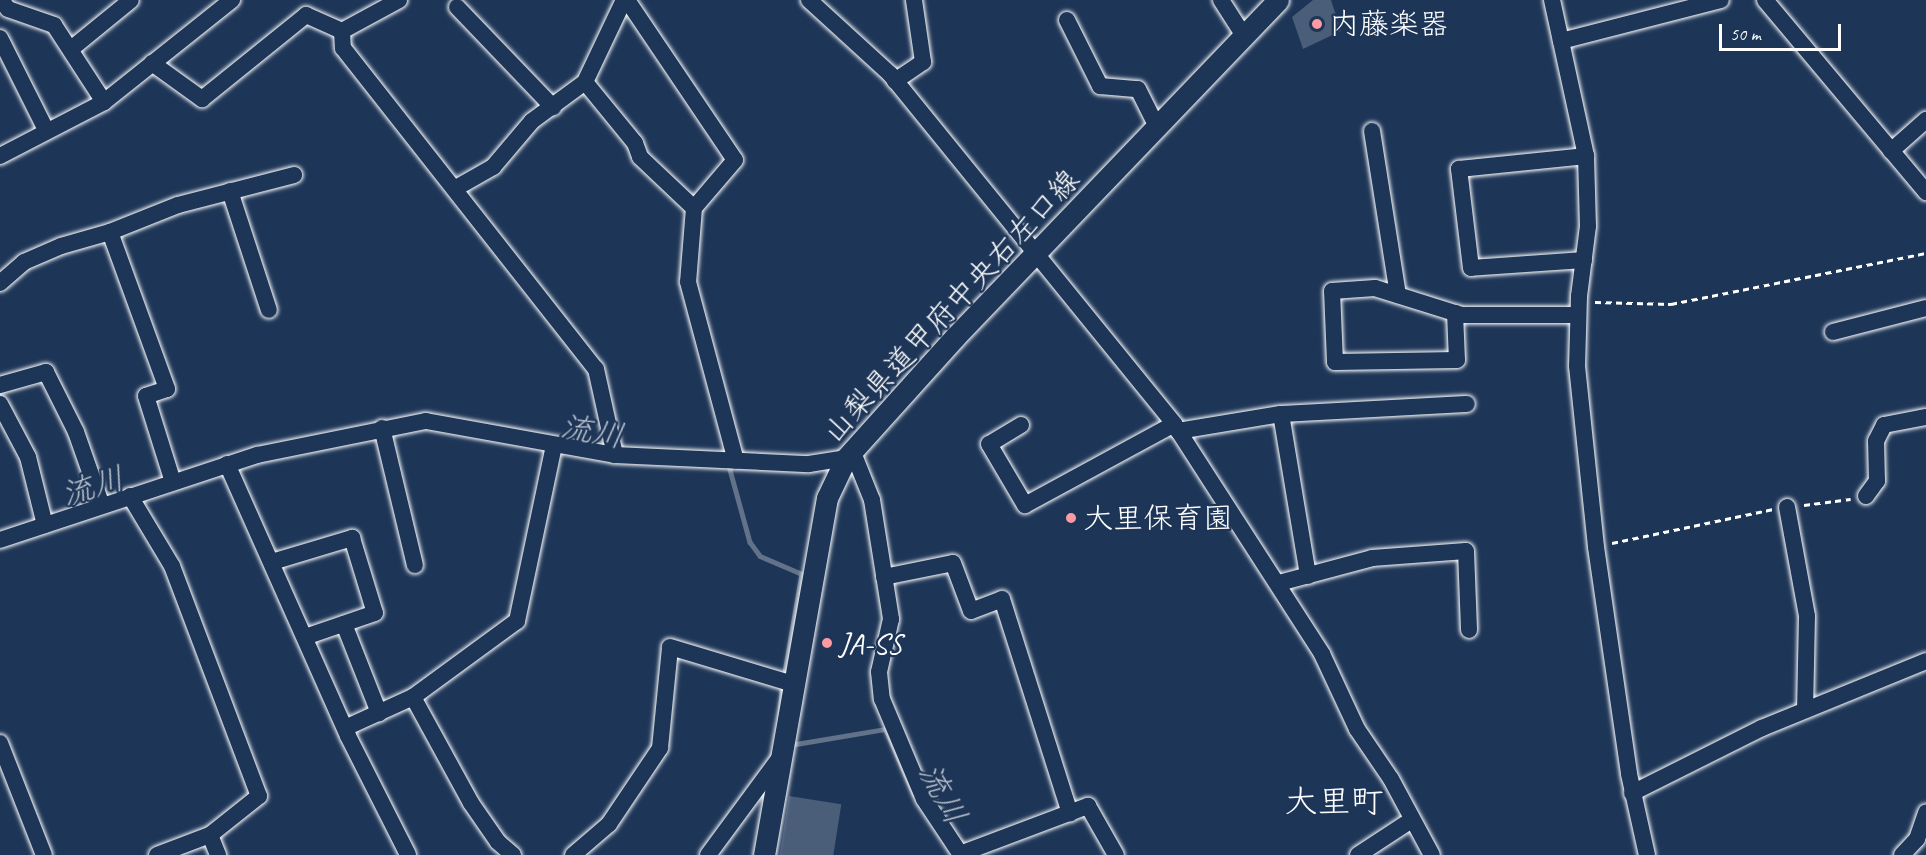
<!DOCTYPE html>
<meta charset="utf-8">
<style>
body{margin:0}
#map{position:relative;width:1926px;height:855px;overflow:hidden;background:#1d3557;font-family:Caveat,"Klee One",sans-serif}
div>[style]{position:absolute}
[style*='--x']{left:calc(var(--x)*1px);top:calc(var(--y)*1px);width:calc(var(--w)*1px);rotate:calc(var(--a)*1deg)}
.stream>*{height:4.5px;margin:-2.25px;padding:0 2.25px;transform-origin:2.25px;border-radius:2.25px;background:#617289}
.building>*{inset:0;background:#4a5d79;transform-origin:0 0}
.path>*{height:3px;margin-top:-1.5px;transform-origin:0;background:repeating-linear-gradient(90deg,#fff 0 6px,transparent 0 10.5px)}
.roads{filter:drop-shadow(0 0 2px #fff) drop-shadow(0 0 2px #fff)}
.minor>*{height:16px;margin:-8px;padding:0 8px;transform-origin:8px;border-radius:8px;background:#1d3557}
.major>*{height:21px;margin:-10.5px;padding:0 10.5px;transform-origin:10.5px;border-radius:10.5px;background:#1d3557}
.dots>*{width:16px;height:16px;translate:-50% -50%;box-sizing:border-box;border:3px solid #1d3557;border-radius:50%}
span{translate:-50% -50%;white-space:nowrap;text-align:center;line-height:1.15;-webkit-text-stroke:4.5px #1d3557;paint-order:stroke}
.poi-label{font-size:30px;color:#fff}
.left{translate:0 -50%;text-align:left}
.street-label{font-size:30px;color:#fff}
.water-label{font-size:32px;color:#b8c0ca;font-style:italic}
.quarter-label{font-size:33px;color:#fff}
.scale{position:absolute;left:1719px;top:24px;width:122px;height:27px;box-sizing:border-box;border:3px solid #fff;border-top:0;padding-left:8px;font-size:18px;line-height:21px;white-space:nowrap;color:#fff;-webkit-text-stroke:4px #1d3557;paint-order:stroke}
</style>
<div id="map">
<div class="stream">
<div style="--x:729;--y:466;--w:79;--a:74.6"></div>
<div style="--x:750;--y:542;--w:17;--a:54"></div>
<div style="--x:760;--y:556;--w:46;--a:23.2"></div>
<div style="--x:802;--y:574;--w:106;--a:99.8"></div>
<div style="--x:778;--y:733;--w:47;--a:-85.1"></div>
<div style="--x:790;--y:745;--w:97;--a:-9.5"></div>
<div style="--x:886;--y:729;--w:71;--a:66.7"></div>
</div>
<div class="building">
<div style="clip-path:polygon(1313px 0,1331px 0,1341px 31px,1303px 49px,1292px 17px)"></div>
<div style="left:789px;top:796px;width:53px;height:60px;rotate:9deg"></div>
</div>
<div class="path">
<div style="--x:1595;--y:302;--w:76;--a:1.5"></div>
<div style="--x:1671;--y:304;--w:260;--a:-11.3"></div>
<div style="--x:1804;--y:505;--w:47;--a:-7.3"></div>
<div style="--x:1612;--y:543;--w:165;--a:-11.9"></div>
</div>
<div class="roads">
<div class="minor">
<div style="--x:1;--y:0;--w:11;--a:52"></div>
<div style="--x:8;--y:9;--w:49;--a:19.2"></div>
<div style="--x:54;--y:25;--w:92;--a:57"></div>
<div style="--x:627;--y:0;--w:193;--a:56"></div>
<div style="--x:735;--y:160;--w:63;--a:130.5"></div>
<div style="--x:809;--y:0;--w:110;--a:42.4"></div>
<div style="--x:890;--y:74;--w:451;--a:50.9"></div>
<div style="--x:1174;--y:424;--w:274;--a:57.2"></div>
<div style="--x:1322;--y:654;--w:83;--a:65"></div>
<div style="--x:1357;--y:729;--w:60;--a:55.8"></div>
<div style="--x:1391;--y:779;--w:86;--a:61.7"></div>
<div style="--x:1221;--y:0;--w:43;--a:57.4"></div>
<div style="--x:1552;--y:0;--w:160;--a:77.7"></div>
<div style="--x:1586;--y:156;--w:70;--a:88.4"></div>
<div style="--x:1588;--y:226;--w:71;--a:97.3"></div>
<div style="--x:1579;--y:296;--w:70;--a:91.6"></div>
<div style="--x:1577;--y:366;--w:182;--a:84"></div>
<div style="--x:1596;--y:547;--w:229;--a:81.7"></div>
<div style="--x:1629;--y:774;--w:83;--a:77.5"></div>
<div style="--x:1765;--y:0;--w:251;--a:50"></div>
<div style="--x:457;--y:7;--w:139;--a:46.2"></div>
<div style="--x:1067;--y:20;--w:74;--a:63.4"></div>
<div style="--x:1100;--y:86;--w:38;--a:5"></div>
<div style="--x:1138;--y:89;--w:45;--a:63.4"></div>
<div style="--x:342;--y:31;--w:17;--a:87"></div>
<div style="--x:343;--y:48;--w:409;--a:51.8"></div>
<div style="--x:596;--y:369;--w:88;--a:77.5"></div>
<div style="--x:0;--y:38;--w:103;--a:63.4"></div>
<div style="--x:1561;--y:41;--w:165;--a:-14.4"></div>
<div style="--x:71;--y:49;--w:77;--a:-39.2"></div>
<div style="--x:152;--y:63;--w:62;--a:35.8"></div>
<div style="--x:202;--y:99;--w:134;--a:-38.9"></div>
<div style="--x:306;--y:15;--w:39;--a:24"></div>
<div style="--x:342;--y:31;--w:65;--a:-28.5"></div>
<div style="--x:895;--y:81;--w:34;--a:-34"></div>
<div style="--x:923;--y:62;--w:63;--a:-98.3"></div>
<div style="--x:585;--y:82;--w:79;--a:50.7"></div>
<div style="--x:635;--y:143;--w:15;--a:70"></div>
<div style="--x:640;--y:157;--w:74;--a:43.4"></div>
<div style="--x:694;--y:208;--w:74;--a:94.6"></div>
<div style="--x:688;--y:282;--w:185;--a:75"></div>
<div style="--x:1372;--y:131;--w:166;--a:81"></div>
<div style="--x:1891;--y:151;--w:47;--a:-41.5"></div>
<div style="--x:0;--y:156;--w:117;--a:-27.4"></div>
<div style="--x:104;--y:102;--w:164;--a:-38.6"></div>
<div style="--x:456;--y:188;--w:43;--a:-29.6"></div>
<div style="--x:493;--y:167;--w:60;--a:-49.7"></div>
<div style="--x:532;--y:121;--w:66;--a:-36.3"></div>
<div style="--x:585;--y:82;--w:91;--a:-64.6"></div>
<div style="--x:230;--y:191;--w:125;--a:71.9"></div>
<div style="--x:110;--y:232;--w:73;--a:-21.7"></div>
<div style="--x:178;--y:205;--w:120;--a:-14.5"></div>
<div style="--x:1584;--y:260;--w:113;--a:176"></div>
<div style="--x:1471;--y:268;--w:100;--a:-96.9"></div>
<div style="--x:1459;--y:169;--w:128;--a:-5.8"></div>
<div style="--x:0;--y:283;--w:32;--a:-41"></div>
<div style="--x:24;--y:262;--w:40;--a:-23.4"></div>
<div style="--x:61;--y:246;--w:51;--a:-15.9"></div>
<div style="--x:110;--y:232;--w:167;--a:70"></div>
<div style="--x:167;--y:389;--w:22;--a:162"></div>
<div style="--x:146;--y:396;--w:90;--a:72.6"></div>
<div style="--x:1455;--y:313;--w:47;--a:87.6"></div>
<div style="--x:1457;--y:360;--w:122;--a:179.1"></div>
<div style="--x:1335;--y:362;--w:71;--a:-92.4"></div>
<div style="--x:1332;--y:291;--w:43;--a:-4"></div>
<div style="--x:1375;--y:288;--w:84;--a:17.4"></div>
<div style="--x:1455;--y:313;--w:7;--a:16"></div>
<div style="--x:1462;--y:315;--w:116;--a:0"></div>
<div style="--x:1833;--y:332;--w:96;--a:-14.5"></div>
<div style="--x:0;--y:385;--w:48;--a:-15.8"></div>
<div style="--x:46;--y:372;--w:67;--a:63.4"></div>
<div style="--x:76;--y:432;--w:78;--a:70.6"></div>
<div style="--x:0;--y:404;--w:60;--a:62.2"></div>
<div style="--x:28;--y:457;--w:70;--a:76"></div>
<div style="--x:1281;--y:414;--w:164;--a:80.5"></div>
<div style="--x:1021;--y:425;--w:37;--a:149"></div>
<div style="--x:989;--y:444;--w:71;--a:59.5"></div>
<div style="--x:1025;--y:505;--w:170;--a:-28.5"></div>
<div style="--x:382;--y:428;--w:141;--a:76.5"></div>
<div style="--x:1178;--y:431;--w:104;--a:-9.4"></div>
<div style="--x:1281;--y:414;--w:186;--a:-3.1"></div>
<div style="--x:852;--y:450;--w:54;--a:68.2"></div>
<div style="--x:872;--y:500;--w:121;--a:80.9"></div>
<div style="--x:891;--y:619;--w:54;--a:102.8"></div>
<div style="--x:879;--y:672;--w:27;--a:84"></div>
<div style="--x:882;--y:699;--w:108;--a:67.2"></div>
<div style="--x:924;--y:799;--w:67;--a:56.5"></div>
<div style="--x:227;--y:464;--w:298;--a:66"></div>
<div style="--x:348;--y:736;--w:133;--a:63.2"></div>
<div style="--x:130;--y:496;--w:82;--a:59"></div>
<div style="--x:172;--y:566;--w:246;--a:69.3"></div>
<div style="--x:259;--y:796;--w:63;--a:141.5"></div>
<div style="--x:210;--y:835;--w:22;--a:68"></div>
<div style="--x:1866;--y:496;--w:19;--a:-54"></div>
<div style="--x:1877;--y:481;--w:40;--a:-91.4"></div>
<div style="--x:1876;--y:441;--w:18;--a:-63"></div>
<div style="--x:1884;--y:425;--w:43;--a:-10.8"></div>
<div style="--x:1787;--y:507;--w:111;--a:79.6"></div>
<div style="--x:1807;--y:616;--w:94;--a:91.2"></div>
<div style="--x:0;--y:540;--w:271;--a:-18.3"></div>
<div style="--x:257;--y:455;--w:172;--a:-11.4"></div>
<div style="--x:426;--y:421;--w:192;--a:10.2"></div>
<div style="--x:615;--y:455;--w:194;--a:2.7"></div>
<div style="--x:809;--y:464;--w:37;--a:-9"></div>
<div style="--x:272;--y:562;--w:84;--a:-16.7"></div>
<div style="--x:352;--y:538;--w:78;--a:73"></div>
<div style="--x:375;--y:613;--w:74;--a:161.1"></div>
<div style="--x:884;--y:577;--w:70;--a:-11.5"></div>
<div style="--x:953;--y:563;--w:51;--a:69.4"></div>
<div style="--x:971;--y:611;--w:33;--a:-21"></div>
<div style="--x:1002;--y:599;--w:225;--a:72.4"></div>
<div style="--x:1279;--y:583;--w:96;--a:-15"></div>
<div style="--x:1372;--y:558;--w:94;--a:-4.3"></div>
<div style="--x:1466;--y:551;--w:79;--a:87.8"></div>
<div style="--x:344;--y:624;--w:96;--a:68.5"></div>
<div style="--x:413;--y:697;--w:121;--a:61.3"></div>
<div style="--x:471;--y:803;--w:47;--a:55.3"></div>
<div style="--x:498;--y:842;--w:20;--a:41"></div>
<div style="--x:345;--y:728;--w:75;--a:-24.5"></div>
<div style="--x:413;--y:697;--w:129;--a:-36.2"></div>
<div style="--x:517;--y:621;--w:179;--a:-78.1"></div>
<div style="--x:0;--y:743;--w:120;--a:68.6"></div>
<div style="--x:1632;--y:793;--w:145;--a:-26.6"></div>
<div style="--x:1762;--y:728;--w:177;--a:-22.2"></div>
<div style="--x:960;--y:854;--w:137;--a:-20.6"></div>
<div style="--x:1088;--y:806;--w:56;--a:60.3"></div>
<div style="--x:157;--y:855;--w:57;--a:-20.7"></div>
<div style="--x:573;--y:855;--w:48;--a:-40.7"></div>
<div style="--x:609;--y:824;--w:92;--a:-56.1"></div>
<div style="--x:660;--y:748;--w:101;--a:-84.3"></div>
<div style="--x:670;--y:647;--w:128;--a:16.7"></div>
<div style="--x:708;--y:855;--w:123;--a:-53.6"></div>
<div style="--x:1358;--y:855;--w:62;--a:-33.2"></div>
<div style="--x:1902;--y:855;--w:22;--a:-47"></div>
<div style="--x:1917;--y:839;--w:28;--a:-71"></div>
</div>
<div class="major">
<div style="--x:764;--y:855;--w:363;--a:-80"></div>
<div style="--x:827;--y:498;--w:44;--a:-64.6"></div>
<div style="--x:846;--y:458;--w:164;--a:-48"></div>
<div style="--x:956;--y:336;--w:465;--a:-46.2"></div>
</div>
</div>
<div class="dots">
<div style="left:1317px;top:24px;background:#ff9aa2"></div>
<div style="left:1071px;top:518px;background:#ff9aa2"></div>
<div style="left:827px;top:643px;background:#ff9aa2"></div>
</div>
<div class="poi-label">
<span class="left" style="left:1329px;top:24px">内藤楽器</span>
<span class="left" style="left:1083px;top:518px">大里保育園</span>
<span class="left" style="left:839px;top:643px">JA-SS</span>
</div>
<div class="street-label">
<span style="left:951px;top:306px;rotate:-47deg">山梨県道甲府中央右左口線</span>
</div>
<div class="water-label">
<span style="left:592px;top:432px;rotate:10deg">流川</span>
<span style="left:93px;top:487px;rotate:-17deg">流川</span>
<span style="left:942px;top:794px;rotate:61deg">流川</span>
</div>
<div class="quarter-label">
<span style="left:1334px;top:802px">大里町</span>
</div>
<div class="scale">50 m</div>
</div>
